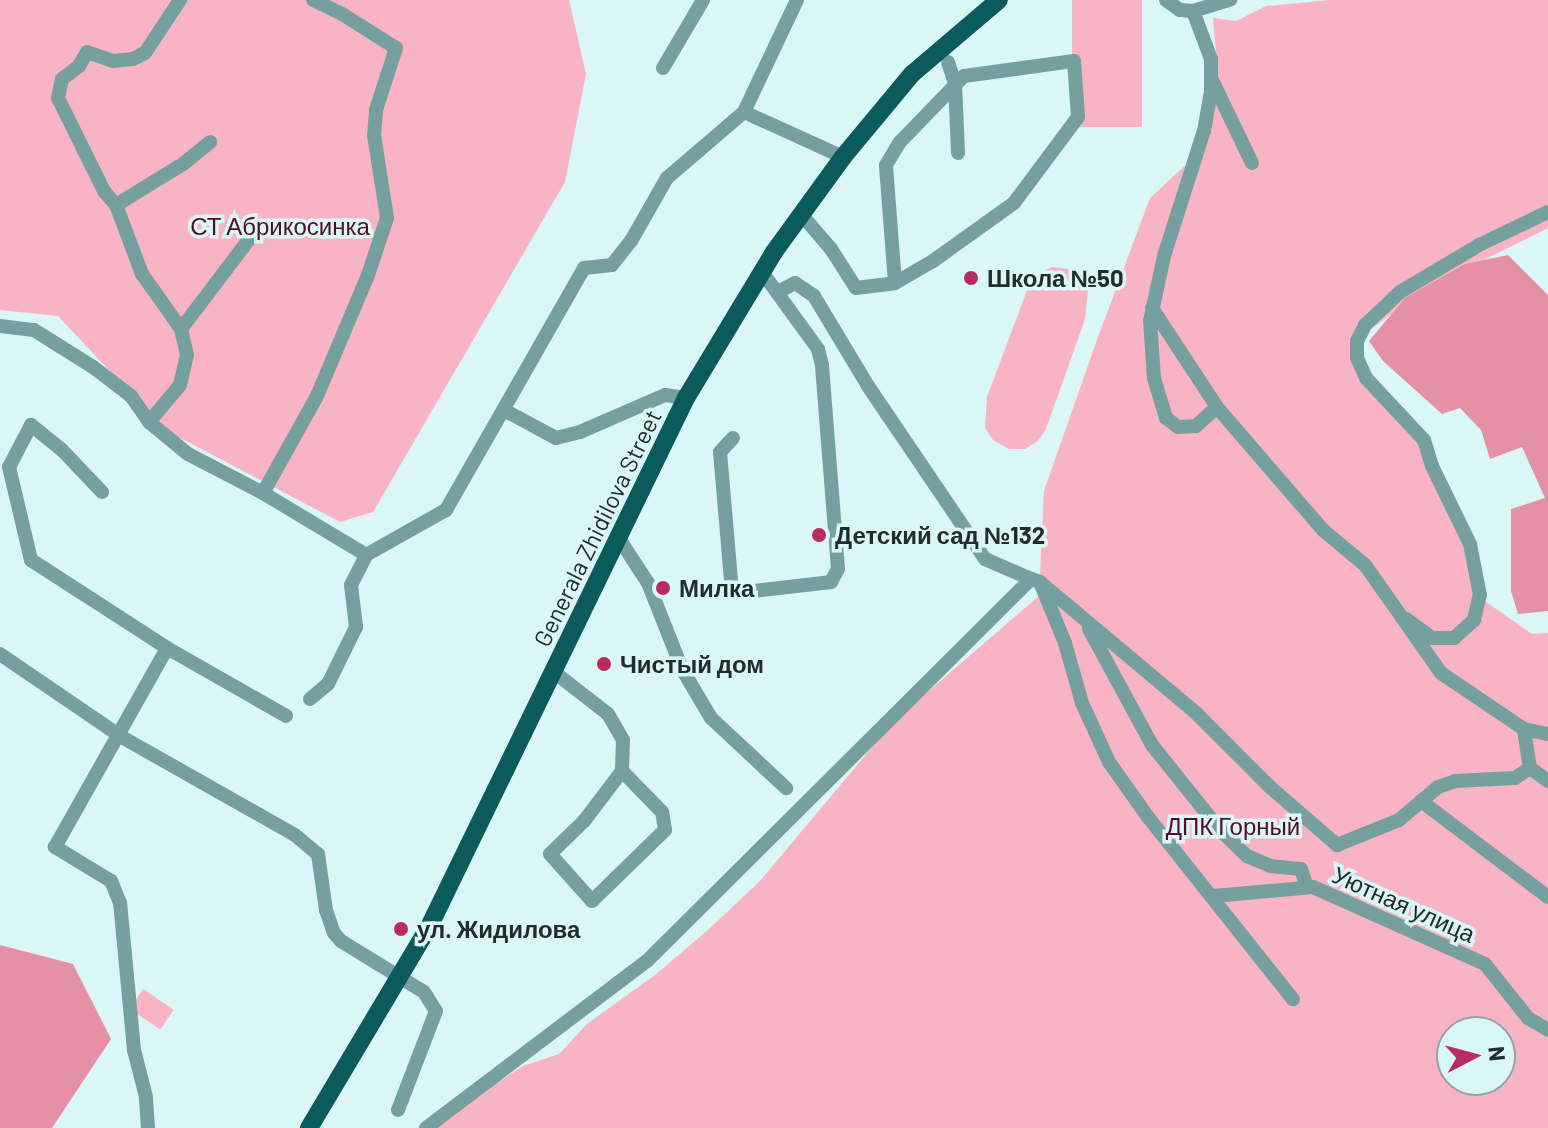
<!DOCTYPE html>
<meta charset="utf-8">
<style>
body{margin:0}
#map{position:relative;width:1548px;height:1128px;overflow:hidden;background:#dbf6f6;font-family:Barlow,sans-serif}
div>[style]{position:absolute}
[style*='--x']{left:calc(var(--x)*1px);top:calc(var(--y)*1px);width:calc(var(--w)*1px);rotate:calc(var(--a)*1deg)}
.green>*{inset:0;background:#f8b4c4;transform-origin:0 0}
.forest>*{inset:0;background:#e491a6}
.minor>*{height:14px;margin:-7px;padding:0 7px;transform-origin:7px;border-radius:7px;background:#76a0a0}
.major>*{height:18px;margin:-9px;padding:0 9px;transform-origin:9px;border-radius:9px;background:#0b5b5c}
.dots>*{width:22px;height:22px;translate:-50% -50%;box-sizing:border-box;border:4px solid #dbf6f6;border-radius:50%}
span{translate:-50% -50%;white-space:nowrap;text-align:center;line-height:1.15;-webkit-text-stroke:7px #dbf6f6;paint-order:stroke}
.park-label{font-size:24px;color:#550c28}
.poi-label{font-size:24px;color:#222c2c;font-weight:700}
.left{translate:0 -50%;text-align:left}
.street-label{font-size:24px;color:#222c2c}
.north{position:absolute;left:1436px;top:1016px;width:80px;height:80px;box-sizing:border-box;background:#dbf6f6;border:2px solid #91a5a5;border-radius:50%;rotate:84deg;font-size:22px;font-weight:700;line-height:32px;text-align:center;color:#222c2c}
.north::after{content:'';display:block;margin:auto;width:28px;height:36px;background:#b92c61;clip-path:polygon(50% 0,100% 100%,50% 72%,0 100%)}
</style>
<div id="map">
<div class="green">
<div style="clip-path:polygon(0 0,569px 0,586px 74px,565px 182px,373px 512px,340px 522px,165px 430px,58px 316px,0 310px)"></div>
<div style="left:1072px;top:0;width:70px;height:127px"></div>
<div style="clip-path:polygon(evenodd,1330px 0,1548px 0,1548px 228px,1427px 288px,1371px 329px,1361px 340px,1359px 355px,1367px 377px,1427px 441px,1474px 545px,1486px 602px,1532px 634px,1548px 633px,1548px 1128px,428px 1128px,523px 1066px,559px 1054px,587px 1024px,655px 975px,709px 929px,760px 881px,894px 721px,1039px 596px,1044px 491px,1098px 337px,1150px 198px,1205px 147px,1219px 84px,1213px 18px,1236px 21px,1266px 6px,1330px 0,1452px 1032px,1500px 1032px,1500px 1080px,1452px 1080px,1452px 1032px)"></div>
<div style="clip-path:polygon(1052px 267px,1069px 269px,1082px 279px,1088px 290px,1085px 319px,1046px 429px,1038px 441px,1025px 449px,1009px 449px,993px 440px,985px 428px,987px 397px,1029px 285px,1039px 273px)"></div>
<div style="left:143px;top:989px;width:37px;height:24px;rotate:34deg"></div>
</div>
<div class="forest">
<div style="clip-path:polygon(1508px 255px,1548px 295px,1548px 611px,1518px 614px,1511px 591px,1511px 509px,1545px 498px,1522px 447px,1490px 459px,1481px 430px,1460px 408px,1442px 414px,1383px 361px,1369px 341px,1405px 298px,1465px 264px)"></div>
<div style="clip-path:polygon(0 945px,73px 964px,111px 1039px,52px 1128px,0 1128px)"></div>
</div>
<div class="minor">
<div style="--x:1166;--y:0;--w:17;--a:36"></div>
<div style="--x:1180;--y:10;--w:13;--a:4"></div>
<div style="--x:1193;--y:11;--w:39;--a:-17"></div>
<div style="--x:948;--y:62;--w:22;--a:72"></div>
<div style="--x:955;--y:83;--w:70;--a:87.5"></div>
<div style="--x:663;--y:68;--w:79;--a:-59.5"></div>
<div style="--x:1212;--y:80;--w:92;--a:64.3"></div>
<div style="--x:744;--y:112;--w:109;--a:24.4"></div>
<div style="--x:116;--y:205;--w:79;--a:-31.5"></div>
<div style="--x:183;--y:164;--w:35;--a:-39"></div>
<div style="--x:801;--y:214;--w:46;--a:49.4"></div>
<div style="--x:831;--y:249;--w:46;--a:57.3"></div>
<div style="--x:856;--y:288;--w:39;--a:-7"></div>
<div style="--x:895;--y:283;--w:118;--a:-94.4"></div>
<div style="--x:886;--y:165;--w:27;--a:-59"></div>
<div style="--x:900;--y:142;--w:92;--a:-45.9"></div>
<div style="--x:964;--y:76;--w:111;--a:-7.8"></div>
<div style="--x:1074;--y:61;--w:56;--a:85.9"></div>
<div style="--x:1078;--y:117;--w:107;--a:126.7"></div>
<div style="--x:1014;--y:203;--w:100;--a:144.4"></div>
<div style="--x:933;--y:261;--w:44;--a:149.9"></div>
<div style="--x:778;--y:292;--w:19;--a:-28"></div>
<div style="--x:795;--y:283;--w:23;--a:34"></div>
<div style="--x:814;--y:296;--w:105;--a:59"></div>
<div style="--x:868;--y:386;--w:209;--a:55.9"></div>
<div style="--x:985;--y:559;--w:50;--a:23.5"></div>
<div style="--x:1152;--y:308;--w:118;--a:56.7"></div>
<div style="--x:0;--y:326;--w:34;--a:7"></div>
<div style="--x:34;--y:330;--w:70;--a:32.1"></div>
<div style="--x:93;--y:367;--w:48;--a:37.3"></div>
<div style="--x:131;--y:396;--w:32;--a:55"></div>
<div style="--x:149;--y:422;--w:50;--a:39.4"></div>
<div style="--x:188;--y:454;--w:85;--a:27.5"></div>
<div style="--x:263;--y:493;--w:120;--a:31"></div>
<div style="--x:366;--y:555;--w:92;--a:-29.4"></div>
<div style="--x:446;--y:510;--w:279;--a:-60.3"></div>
<div style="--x:584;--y:268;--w:28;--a:-6"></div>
<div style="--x:612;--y:265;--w:31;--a:-52"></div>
<div style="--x:631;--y:241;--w:73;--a:-60.3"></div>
<div style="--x:667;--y:178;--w:101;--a:-40.6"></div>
<div style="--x:744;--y:112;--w:124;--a:-64.7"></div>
<div style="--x:181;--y:329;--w:119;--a:-52.8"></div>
<div style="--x:504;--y:410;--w:59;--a:28.3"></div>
<div style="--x:556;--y:438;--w:25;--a:-14"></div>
<div style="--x:580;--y:432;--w:93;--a:-23.5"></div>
<div style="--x:665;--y:395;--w:21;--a:8"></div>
<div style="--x:149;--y:422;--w:48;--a:-50"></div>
<div style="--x:180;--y:385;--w:31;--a:-77"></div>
<div style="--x:187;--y:355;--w:27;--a:-103"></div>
<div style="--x:181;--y:329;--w:67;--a:-125.3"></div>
<div style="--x:142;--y:274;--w:74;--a:-110.6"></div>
<div style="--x:116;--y:205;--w:18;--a:-131"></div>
<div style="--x:104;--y:191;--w:104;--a:-116.3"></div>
<div style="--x:58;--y:98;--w:19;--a:-78"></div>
<div style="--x:62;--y:79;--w:21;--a:-37"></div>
<div style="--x:79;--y:66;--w:16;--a:-60"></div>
<div style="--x:87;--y:52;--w:28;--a:19"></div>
<div style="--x:113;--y:61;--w:20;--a:-6"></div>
<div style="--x:133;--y:59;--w:13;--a:-27"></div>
<div style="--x:145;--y:53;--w:64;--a:-56.6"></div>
<div style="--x:733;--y:438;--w:19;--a:133"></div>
<div style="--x:720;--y:452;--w:140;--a:85.1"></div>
<div style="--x:732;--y:591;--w:4;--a:27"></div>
<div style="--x:736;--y:593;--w:96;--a:-6.6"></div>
<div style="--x:831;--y:582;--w:15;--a:-62"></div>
<div style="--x:838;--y:569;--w:205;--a:-94.5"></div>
<div style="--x:822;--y:365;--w:16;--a:-104"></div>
<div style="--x:818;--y:349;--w:95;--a:-126"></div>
<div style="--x:102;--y:492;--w:58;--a:-133.6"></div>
<div style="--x:62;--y:450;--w:40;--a:-141"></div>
<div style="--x:31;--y:425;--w:47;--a:117.6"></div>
<div style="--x:9;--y:467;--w:96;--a:76.7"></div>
<div style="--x:31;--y:560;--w:162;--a:32.9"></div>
<div style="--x:167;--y:648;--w:137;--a:29.7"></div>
<div style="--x:263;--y:493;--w:111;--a:-60.9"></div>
<div style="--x:317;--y:396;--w:131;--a:-67.1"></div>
<div style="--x:368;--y:275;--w:60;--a:-71.6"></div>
<div style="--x:387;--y:218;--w:84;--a:-98.9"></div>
<div style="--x:374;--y:135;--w:25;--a:-85"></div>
<div style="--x:376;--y:110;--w:65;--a:-72.1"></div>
<div style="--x:396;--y:48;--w:64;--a:-147.8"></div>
<div style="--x:342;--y:14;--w:32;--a:-154"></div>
<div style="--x:618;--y:537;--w:55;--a:56.9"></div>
<div style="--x:648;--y:583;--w:92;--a:68.4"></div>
<div style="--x:682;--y:669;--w:57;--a:59.4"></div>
<div style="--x:711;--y:718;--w:103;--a:43"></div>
<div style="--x:1040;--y:582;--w:204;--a:40"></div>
<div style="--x:1196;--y:713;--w:105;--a:45"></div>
<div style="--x:1270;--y:787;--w:89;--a:40.9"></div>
<div style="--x:1337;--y:845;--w:67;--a:-22"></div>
<div style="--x:1399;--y:820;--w:51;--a:-40.2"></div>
<div style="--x:1438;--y:787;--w:18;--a:-19"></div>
<div style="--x:1455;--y:781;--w:60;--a:-2.9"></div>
<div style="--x:1515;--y:778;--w:18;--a:-34"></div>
<div style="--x:1530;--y:768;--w:39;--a:-99"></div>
<div style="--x:1524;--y:729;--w:100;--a:-146"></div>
<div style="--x:1441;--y:673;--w:132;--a:-125.1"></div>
<div style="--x:1365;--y:565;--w:55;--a:-140.2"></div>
<div style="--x:1323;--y:530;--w:162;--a:-130.8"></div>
<div style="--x:1217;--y:407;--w:28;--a:138"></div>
<div style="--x:1196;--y:426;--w:18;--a:177"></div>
<div style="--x:1178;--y:427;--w:15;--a:-143"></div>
<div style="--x:1166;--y:418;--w:42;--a:-106.7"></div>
<div style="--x:1154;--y:378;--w:57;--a:-94"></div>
<div style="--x:1150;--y:321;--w:66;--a:-77.8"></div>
<div style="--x:1164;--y:256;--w:131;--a:-72.3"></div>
<div style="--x:1204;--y:131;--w:39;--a:-80"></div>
<div style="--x:1211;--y:93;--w:34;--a:-90"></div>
<div style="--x:1211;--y:59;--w:51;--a:-110.6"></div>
<div style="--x:1406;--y:619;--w:32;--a:36"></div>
<div style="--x:1432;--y:638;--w:22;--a:0"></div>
<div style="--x:1454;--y:638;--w:27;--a:-42"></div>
<div style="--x:1474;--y:620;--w:26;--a:-77"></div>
<div style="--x:1480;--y:595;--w:52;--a:-101.1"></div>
<div style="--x:1470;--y:544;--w:87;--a:-116"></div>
<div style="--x:1432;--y:466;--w:27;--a:-107"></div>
<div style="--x:1424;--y:440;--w:85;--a:-133.1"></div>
<div style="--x:1366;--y:378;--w:22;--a:-114"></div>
<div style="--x:1357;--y:358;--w:17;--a:-90"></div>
<div style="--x:1357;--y:341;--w:18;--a:-63"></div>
<div style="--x:1365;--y:325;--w:48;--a:-43.3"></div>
<div style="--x:1400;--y:292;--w:92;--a:-30.7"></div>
<div style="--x:1479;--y:245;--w:76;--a:-25.6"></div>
<div style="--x:1089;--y:629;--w:132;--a:61.5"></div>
<div style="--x:1152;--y:745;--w:110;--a:51.3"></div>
<div style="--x:1221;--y:831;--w:36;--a:44"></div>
<div style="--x:1247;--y:856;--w:26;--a:23"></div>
<div style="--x:1271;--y:866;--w:30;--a:6"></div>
<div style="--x:1301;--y:869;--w:19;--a:72"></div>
<div style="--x:0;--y:654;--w:145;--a:34.3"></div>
<div style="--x:120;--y:736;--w:201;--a:29.5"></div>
<div style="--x:295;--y:835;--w:30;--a:40"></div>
<div style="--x:318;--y:854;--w:57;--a:81.9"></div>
<div style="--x:326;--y:910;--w:24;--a:71"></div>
<div style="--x:334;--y:933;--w:11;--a:49"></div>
<div style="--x:341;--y:941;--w:97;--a:31.6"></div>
<div style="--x:424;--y:992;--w:22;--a:58"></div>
<div style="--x:436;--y:1011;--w:106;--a:111"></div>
<div style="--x:554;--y:672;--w:68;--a:37.9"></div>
<div style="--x:608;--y:714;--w:30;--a:60"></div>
<div style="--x:623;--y:740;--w:31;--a:92"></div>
<div style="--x:622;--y:771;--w:63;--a:127.2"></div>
<div style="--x:584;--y:821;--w:47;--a:135.9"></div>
<div style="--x:550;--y:854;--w:63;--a:48.2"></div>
<div style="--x:592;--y:901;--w:102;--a:-44.2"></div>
<div style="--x:665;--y:830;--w:18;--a:-99"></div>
<div style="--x:662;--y:812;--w:57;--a:-134.3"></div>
<div style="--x:310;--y:699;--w:23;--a:-40"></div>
<div style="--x:328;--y:684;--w:64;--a:-63.8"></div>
<div style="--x:356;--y:627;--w:42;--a:-96.8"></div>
<div style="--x:351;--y:585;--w:34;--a:-63"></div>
<div style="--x:1524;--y:729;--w:25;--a:12"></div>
<div style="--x:1530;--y:768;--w:22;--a:36"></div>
<div style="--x:1421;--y:801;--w:159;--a:37.1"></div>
<div style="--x:1213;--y:896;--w:100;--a:-5.1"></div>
<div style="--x:1313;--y:887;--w:188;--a:24.1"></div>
<div style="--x:1485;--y:964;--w:69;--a:51.5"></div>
<div style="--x:1528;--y:1018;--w:23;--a:31"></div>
<div style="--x:148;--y:1128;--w:31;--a:-94"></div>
<div style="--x:146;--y:1097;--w:49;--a:-104.3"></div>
<div style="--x:134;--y:1050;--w:148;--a:-95.4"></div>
<div style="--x:120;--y:903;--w:24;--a:-112"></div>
<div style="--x:111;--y:881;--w:66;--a:-148.7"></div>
<div style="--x:55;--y:847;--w:228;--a:-60.6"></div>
<div style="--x:426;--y:1128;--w:277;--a:-37.1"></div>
<div style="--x:647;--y:961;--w:542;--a:-44.85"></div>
<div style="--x:1031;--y:579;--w:9;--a:18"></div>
<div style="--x:1040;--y:582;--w:66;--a:67.7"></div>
<div style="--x:1065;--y:643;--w:62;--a:74.2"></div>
<div style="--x:1082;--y:703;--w:65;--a:65.4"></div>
<div style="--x:1109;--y:762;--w:67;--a:54.7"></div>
<div style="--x:1148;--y:817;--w:233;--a:51.5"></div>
</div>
<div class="major">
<div style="--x:309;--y:1128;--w:234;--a:-59.2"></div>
<div style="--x:429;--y:927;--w:588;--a:-64.09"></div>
<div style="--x:686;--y:398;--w:170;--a:-58.9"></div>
<div style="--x:774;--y:252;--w:117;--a:-54"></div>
<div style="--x:843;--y:157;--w:108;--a:-50.3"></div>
<div style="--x:912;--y:74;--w:114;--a:-40.4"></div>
</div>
<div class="dots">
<div style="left:971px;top:278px;background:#b92c61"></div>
<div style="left:819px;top:535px;background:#b92c61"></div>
<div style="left:663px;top:588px;background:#b92c61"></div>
<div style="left:604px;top:664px;background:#b92c61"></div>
<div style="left:401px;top:929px;background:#b92c61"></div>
</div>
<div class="park-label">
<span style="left:280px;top:226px">СТ Абрикосинка</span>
<span style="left:1233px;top:826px">ДПК Горный</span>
</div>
<div class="poi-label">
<span class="left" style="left:987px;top:278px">Школа №50</span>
<span class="left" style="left:835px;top:535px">Детский сад №132</span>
<span class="left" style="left:679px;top:588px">Милка</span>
<span class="left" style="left:620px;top:664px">Чистый дом</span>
<span class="left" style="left:417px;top:929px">ул. Жидилова</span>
</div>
<div class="street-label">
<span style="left:597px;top:528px;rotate:-64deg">Generala Zhidilova Street</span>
<span style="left:1404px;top:904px;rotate:24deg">Уютная улица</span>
</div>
<div class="north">N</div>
</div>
